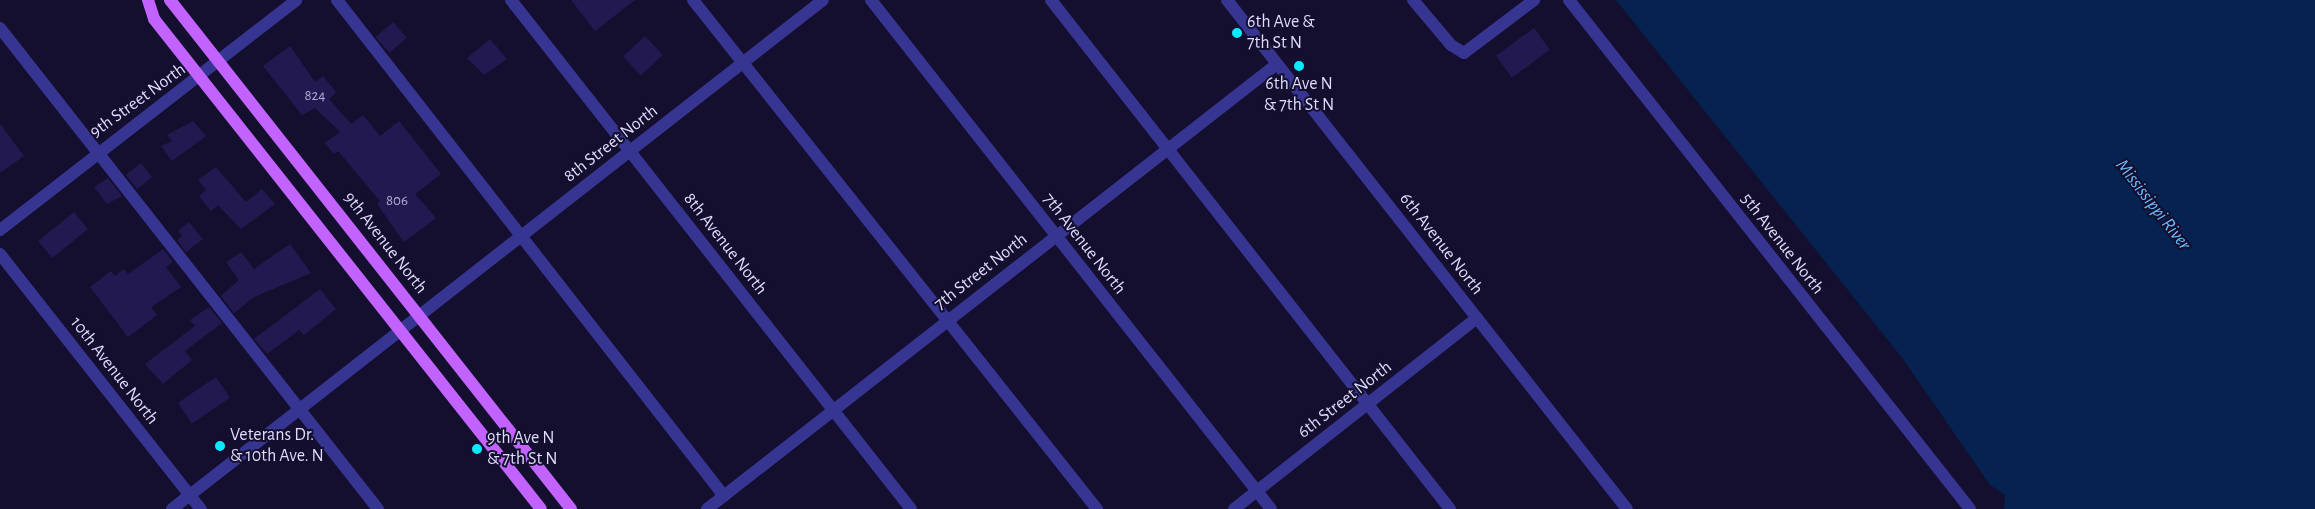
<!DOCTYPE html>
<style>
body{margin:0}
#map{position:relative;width:2315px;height:509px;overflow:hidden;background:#140f2e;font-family:"Alegreya Sans",sans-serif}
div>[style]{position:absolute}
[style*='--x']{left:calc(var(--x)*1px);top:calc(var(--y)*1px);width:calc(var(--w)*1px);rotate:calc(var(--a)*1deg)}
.water>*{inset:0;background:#052251}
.building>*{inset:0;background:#231951;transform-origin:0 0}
.minor>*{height:12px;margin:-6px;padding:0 6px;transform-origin:6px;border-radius:6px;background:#373592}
.major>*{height:12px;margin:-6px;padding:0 6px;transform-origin:6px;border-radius:6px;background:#c263ff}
.dots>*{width:14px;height:14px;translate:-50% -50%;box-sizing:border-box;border:2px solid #140f2e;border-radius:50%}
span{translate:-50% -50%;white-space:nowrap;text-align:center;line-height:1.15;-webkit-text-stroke:4px #140f2e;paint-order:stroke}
.number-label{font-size:15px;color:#b0abd4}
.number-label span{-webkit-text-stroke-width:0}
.poi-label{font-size:18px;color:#dfdcff}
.left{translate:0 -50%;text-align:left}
.street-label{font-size:18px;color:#dfdcff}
.water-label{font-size:19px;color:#6abcff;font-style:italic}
</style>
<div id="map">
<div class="water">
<div style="clip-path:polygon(1616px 0,2315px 0,2315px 509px,2004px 509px,2005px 495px,1990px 485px,1903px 359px)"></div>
</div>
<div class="building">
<div style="clip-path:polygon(571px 0,635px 0,595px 31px)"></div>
<div style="left:393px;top:22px;width:21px;height:23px;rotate:49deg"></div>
<div style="left:1534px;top:28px;width:27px;height:47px;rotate:54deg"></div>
<div style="left:645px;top:36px;width:26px;height:30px;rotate:47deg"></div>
<div style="clip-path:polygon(490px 39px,507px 59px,484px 75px,467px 58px)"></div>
<div style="clip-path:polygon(290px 46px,315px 82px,323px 76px,336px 92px,329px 99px,351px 124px,363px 115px,380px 136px,399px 121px,441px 174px,415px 194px,436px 218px,404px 242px,377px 204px,380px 201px,338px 151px,334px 154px,325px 143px,340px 132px,315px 108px,302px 115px,263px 66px)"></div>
<div style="clip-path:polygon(193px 121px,206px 136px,172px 161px,161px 146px,172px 141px,167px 135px)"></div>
<div style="clip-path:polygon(0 124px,24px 156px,0 173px)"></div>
<div style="left:141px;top:163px;width:18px;height:19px;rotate:52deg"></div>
<div style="clip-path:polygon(216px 167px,246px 202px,262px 189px,275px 204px,241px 229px,218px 205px,211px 211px,199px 196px,206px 190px,198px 180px)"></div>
<div style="clip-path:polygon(108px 178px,122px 196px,107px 204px,94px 187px)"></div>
<div style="left:74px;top:212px;width:22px;height:46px;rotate:51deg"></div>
<div style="clip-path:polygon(189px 222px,203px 239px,186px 252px,177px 240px,182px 236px,178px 231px)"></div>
<div style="clip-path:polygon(290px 244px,311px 273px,254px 297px,234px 313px,221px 296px,239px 280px,226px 262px,241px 252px,254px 269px)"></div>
<div style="clip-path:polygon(163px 249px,173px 262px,166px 267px,181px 287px,151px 307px,157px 315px,128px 337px,90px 287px,111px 271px,115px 276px,124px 269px,128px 274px)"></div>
<div style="clip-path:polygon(320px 289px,336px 309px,304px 335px,299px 330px,267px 354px,254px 339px)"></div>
<div style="clip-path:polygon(209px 307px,222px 323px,185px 351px,192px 360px,163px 384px,145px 364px,195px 326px,190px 320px)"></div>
<div style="left:216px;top:377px;width:25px;height:46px;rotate:56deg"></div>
</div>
<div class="minor">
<div style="--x:337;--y:0;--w:629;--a:52.04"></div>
<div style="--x:511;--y:0;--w:647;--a:51.84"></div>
<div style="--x:693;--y:0;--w:650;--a:51.56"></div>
<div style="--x:871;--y:0;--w:647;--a:51.84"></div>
<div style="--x:1051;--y:0;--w:647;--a:51.91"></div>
<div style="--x:1227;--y:0;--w:647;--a:51.84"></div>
<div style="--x:1413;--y:0;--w:59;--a:49.8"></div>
<div style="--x:1451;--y:45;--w:15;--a:32"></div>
<div style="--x:1464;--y:53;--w:88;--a:-37.1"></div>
<div style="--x:1569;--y:0;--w:648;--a:51.77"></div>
<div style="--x:0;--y:28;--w:612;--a:51.84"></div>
<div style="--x:0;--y:230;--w:375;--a:-37.8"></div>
<div style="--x:0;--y:254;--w:325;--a:51.8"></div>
<div style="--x:172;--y:509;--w:826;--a:-38.02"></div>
<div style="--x:707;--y:509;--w:723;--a:-37.98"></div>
<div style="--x:1234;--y:509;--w:309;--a:-38.2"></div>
</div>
<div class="major">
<div style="--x:148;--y:0;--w:20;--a:72"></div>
<div style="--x:154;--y:19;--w:624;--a:51.7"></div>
<div style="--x:170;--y:0;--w:648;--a:51.77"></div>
</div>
<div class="dots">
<div style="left:1237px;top:33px;background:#08eaff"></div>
<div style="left:1299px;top:66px;background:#08eaff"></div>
<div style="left:220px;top:446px;background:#08eaff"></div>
<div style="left:477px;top:449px;background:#08eaff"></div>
</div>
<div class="number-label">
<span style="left:315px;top:96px">824</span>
<span style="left:397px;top:201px">806</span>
</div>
<div class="poi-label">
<span class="left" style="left:1247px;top:33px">6th Ave &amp;<br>7th St N</span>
<span style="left:1299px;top:95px">6th Ave N<br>&amp; 7th St N</span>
<span class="left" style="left:230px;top:446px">Veterans Dr.<br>&amp; 10th Ave. N</span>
<span class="left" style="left:487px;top:449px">9th Ave N<br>&amp; 7th St N</span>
</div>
<div class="street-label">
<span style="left:138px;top:101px;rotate:-36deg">9th Street North</span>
<span style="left:611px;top:144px;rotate:-38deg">8th Street North</span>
<span style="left:385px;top:243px;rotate:52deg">9th Avenue North</span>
<span style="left:725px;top:244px;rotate:52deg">8th Avenue North</span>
<span style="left:1084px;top:244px;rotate:52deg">7th Avenue North</span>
<span style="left:1441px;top:244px;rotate:52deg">6th Avenue North</span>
<span style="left:1782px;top:244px;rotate:52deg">5th Avenue North</span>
<span style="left:981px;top:272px;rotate:-38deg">7th Street North</span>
<span style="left:114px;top:371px;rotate:52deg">10th Avenue North</span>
<span style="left:1345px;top:400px;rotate:-38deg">6th Street North</span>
</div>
<div class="water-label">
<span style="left:2153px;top:205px;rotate:52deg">Mississippi River</span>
</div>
</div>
